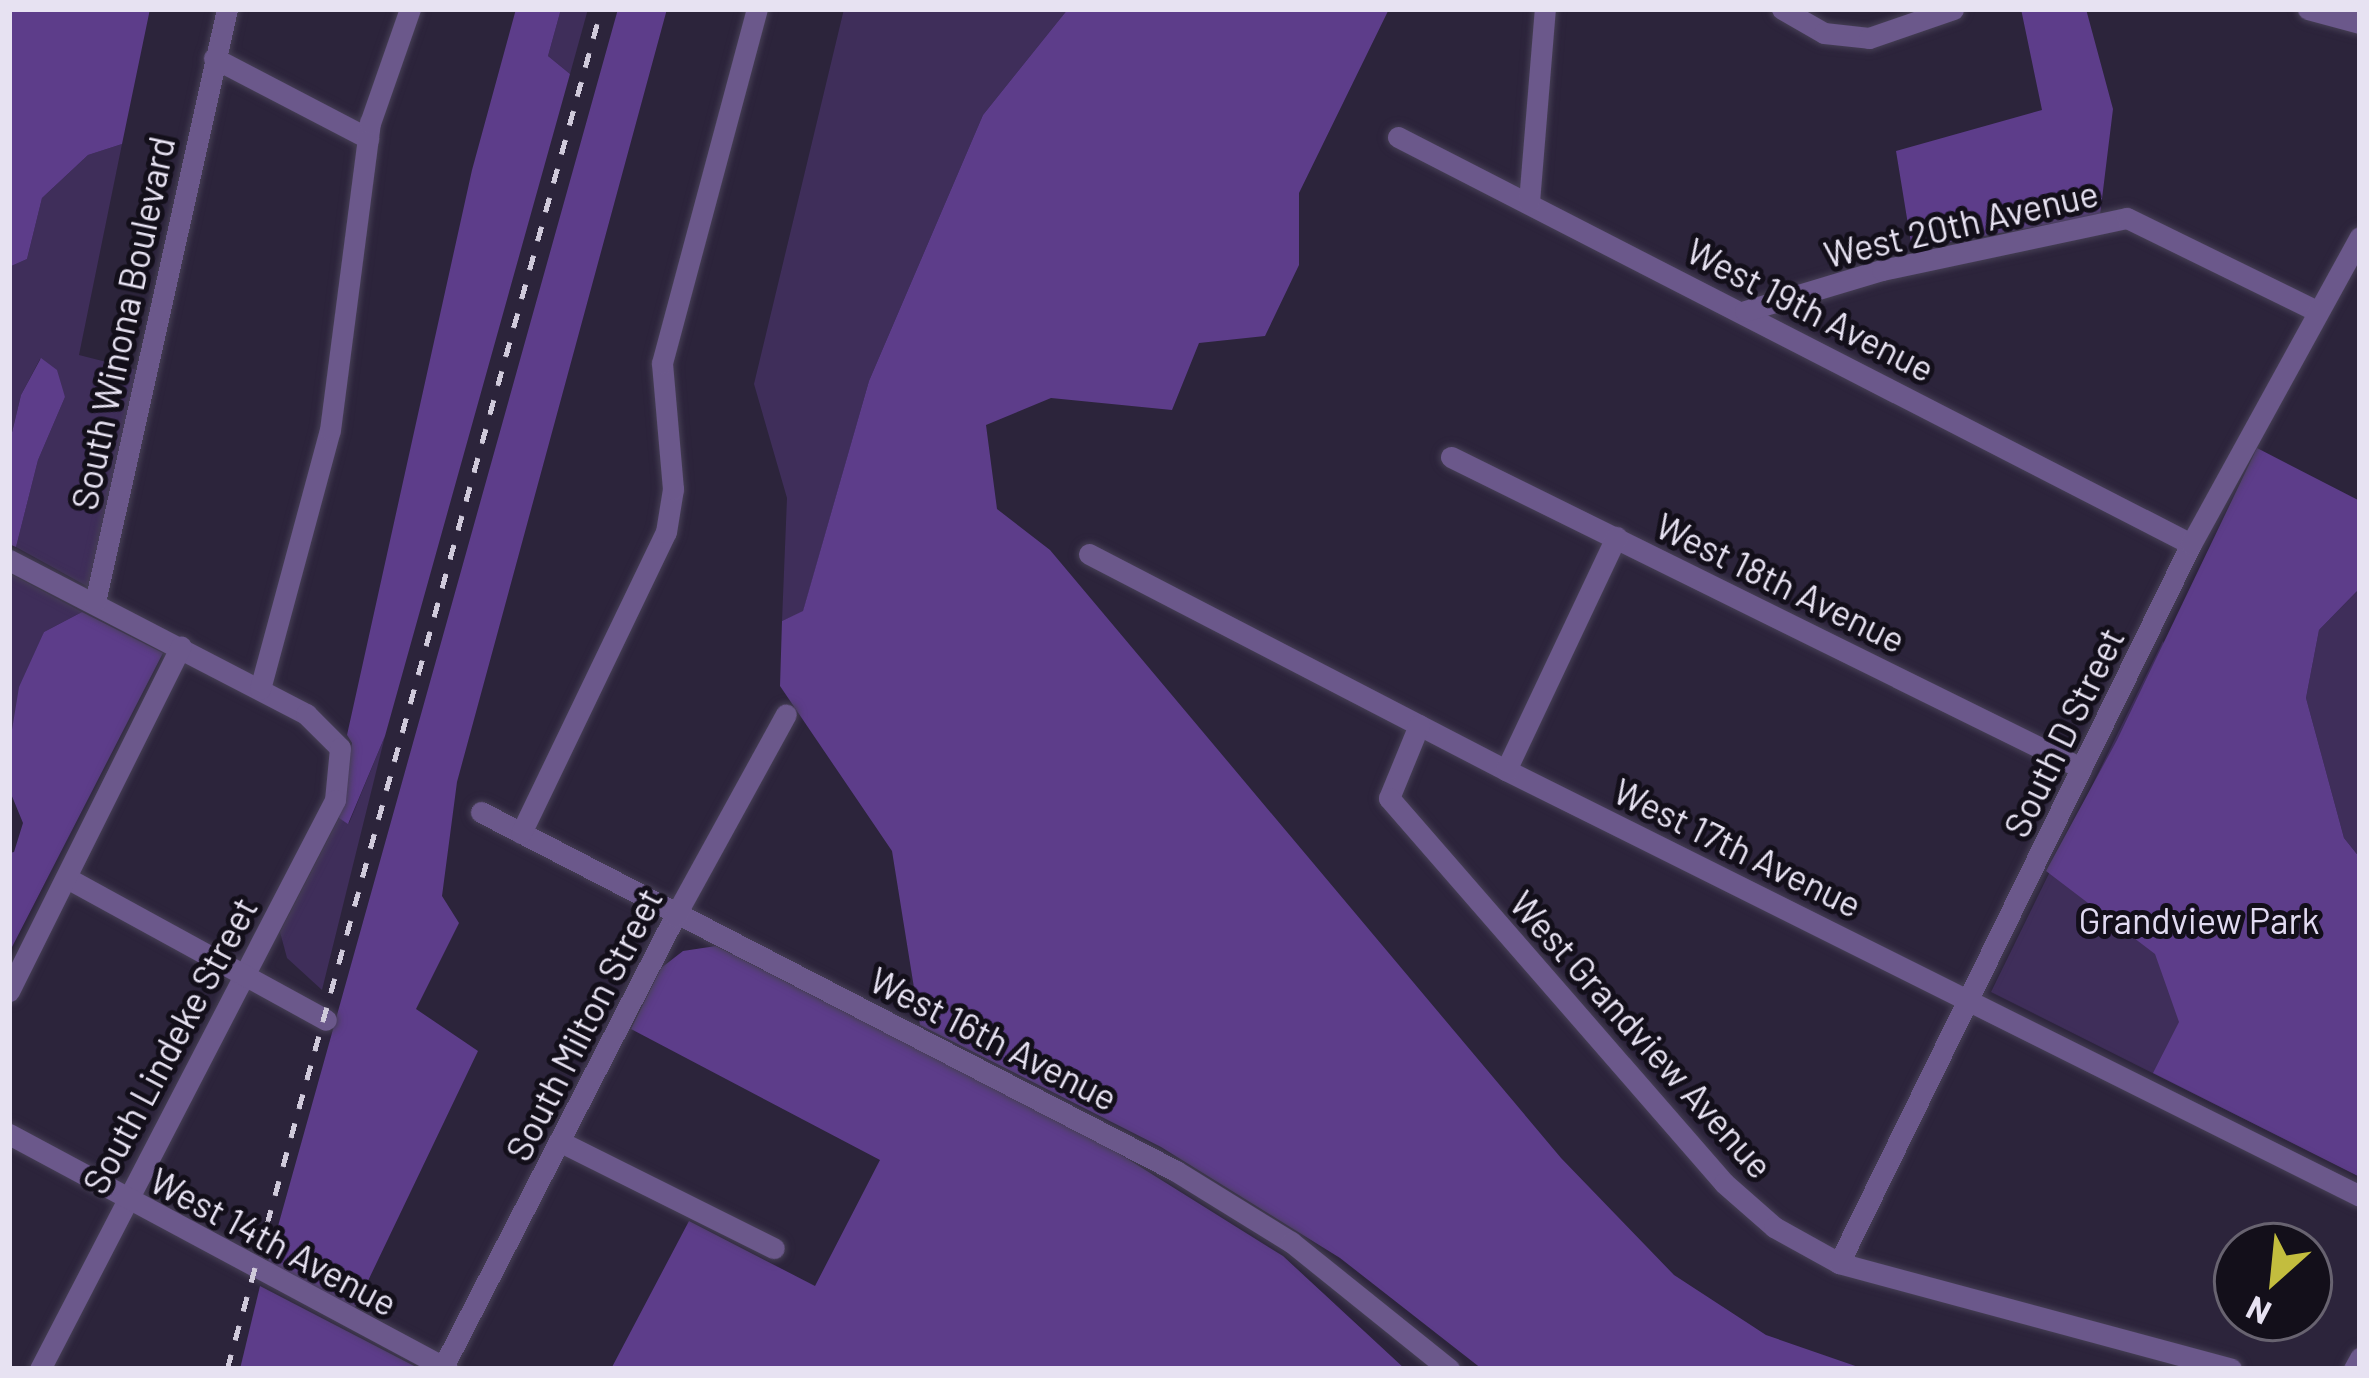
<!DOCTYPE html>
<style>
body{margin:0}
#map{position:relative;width:2369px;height:1378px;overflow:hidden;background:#2c243b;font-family:Barlow,sans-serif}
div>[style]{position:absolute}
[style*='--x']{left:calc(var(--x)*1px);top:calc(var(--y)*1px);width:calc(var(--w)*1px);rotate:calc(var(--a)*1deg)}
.green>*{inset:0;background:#3f2e5a}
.forest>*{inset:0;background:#5d3d8a}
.roads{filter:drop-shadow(0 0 3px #463f55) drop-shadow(0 0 3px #463f55)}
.minor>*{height:21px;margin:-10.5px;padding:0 10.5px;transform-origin:10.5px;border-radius:10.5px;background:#6b588b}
.rail>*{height:4.5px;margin-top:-2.25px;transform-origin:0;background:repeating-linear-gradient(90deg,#d0cadb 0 15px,transparent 0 30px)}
span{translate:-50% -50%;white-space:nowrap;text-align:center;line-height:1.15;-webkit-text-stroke:10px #130f1a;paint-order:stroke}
.street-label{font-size:36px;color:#e7e2f2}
.park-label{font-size:36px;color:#e2dbf2}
.frame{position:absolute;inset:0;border:12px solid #e7e2f2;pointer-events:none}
.north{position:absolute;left:2213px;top:1222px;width:120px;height:120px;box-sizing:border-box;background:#130f1a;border:3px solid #686370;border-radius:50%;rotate:207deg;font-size:33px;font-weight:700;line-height:48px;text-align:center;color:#e7e2f2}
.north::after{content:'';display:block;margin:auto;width:42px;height:54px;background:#c3bd3e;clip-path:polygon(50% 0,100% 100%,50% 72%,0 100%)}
</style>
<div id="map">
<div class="green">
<div style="clip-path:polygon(561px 9px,588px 9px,570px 74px,548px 56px)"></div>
<div style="clip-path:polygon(844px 9px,1068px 9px,983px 115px,869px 381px,803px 612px,782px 621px,787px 498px,754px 384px)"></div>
<div style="clip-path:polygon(122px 144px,79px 355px,138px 370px,92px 589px,16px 547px,38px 460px,65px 397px,40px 359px,21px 395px,9px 445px,9px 267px,27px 259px,42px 198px,88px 155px)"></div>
<div style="clip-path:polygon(9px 573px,82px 612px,44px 632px,9px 748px)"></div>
<div style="clip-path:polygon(2360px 588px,2360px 858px,2344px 838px,2306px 698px,2319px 630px)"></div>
<div style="clip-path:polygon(2163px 641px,2360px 1177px,1991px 992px)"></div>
<div style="clip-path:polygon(385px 736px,322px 990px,287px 958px,280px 932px,339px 818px,349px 823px)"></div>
</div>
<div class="forest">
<div style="clip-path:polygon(9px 9px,150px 9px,122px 144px,88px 155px,42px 198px,27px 259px,9px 267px)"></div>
<div style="clip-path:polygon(516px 9px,561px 9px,548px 56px,570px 74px,385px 736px,348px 824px,339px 818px,352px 743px,347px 735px,472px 170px)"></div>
<div style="clip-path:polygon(618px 9px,667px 9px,457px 782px,442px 896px,459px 923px,416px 1009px,478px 1051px,355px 1308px,268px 1262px)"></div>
<div style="clip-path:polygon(1068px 9px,1389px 9px,1299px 193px,1299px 265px,1265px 336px,1199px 343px,1172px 410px,1051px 398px,986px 425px,997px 509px,1050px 550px,1561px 1158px,1674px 1275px,1766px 1335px,1864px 1369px,1482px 1369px,1340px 1258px,1161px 1147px,920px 1025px,892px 851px,780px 686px,782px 621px,803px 611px,869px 381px,983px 115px)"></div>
<div style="clip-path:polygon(2021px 9px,2086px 9px,2113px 109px,2100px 215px,1912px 249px,1896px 151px,2042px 110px)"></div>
<div style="clip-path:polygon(41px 358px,57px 370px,65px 397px,38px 460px,16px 547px,9px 544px,9px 445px,21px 395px)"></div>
<div style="clip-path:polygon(2257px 448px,2360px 501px,2360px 588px,2319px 630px,2306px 698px,2344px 838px,2360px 858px,2360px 1177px,2153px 1073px,2179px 1022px,2155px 954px,2046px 871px,2117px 740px)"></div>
<div style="clip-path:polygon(82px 612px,163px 653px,12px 947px,9px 853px,14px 852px,23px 823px,9px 789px,9px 748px,19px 687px,44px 632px)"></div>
<div style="clip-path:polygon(716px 946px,1107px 1146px,1283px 1256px,1405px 1369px,611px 1369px,689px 1221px,815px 1286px,880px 1160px,631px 1029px,661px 968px,683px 951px)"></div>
<div style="clip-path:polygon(260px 1286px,420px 1369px,240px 1369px)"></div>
</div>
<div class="roads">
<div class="minor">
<div style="--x:1782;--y:9;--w:48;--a:29.7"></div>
<div style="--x:1824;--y:33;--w:45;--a:6.3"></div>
<div style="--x:1869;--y:38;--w:89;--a:-19"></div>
<div style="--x:2308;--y:9;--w:54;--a:15.1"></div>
<div style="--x:214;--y:58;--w:174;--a:27.5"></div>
<div style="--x:1398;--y:137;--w:891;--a:27.17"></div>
<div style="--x:1529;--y:202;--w:194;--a:-85.3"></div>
<div style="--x:1745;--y:311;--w:143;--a:-16.7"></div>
<div style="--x:1882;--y:270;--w:250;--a:-12"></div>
<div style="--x:2127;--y:218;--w:212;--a:26.1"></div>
<div style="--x:1451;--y:457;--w:703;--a:26.27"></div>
<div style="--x:1089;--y:554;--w:470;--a:27.4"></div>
<div style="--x:1506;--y:770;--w:954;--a:26.51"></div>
<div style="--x:9;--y:560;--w:335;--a:27.4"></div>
<div style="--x:306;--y:714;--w:48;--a:45"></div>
<div style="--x:340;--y:748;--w:52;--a:95.5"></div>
<div style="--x:335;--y:800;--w:641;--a:117.4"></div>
<div style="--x:95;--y:602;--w:608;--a:-77.45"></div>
<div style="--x:260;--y:689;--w:268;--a:-74.9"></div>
<div style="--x:330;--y:430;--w:310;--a:-82.6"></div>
<div style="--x:370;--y:123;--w:121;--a:-70.7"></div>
<div style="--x:1419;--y:725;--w:79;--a:112.3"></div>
<div style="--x:1389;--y:798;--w:510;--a:48.97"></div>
<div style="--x:1724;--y:1183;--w:67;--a:41.3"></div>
<div style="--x:1774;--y:1227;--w:74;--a:29"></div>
<div style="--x:1839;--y:1263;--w:406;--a:15.1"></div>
<div style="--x:1506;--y:770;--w:258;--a:-64.7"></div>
<div style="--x:481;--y:812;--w:782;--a:27.32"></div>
<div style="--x:1176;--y:1171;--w:135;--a:31.7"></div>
<div style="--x:1291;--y:1242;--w:203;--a:38.8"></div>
<div style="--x:521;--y:833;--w:334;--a:-64.3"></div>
<div style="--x:666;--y:532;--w:44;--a:-80.8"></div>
<div style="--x:673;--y:489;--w:126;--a:-95"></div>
<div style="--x:662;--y:363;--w:367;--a:-75"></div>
<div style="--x:67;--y:878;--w:295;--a:28.7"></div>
<div style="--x:9;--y:991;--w:385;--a:-63.5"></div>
<div style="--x:9;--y:1134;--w:497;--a:28.2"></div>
<div style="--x:559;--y:1141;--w:240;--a:26.5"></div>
<div style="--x:1839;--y:1263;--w:801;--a:-63.92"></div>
<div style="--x:2191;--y:544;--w:350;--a:-61.2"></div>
<div style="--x:443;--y:1367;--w:507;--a:-62.78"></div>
<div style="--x:675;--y:916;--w:230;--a:-61.2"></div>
<div style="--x:2354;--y:1369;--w:13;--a:-61"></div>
</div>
</div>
<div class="rail">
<div style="--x:227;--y:1369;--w:1410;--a:-74.62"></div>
</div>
<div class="street-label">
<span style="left:1961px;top:223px;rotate:-13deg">West 20th Avenue</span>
<span style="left:1811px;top:309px;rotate:27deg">West 19th Avenue</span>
<span style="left:122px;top:323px;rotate:-78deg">South Winona Boulevard</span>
<span style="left:1781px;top:582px;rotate:26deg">West 18th Avenue</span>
<span style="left:2063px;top:732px;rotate:-64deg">South D Street</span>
<span style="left:1738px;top:847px;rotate:26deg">West 17th Avenue</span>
<span style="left:583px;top:1024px;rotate:-63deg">South Milton Street</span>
<span style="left:1642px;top:1034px;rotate:48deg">West Grandview Avenue</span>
<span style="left:994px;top:1038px;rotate:27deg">West 16th Avenue</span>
<span style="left:169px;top:1045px;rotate:-62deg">South Lindeke Street</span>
<span style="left:274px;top:1241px;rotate:28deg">West 14th Avenue</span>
</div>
<div class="park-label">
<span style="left:2199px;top:920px">Grandview Park</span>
</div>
<div class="frame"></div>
<div class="north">N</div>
</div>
